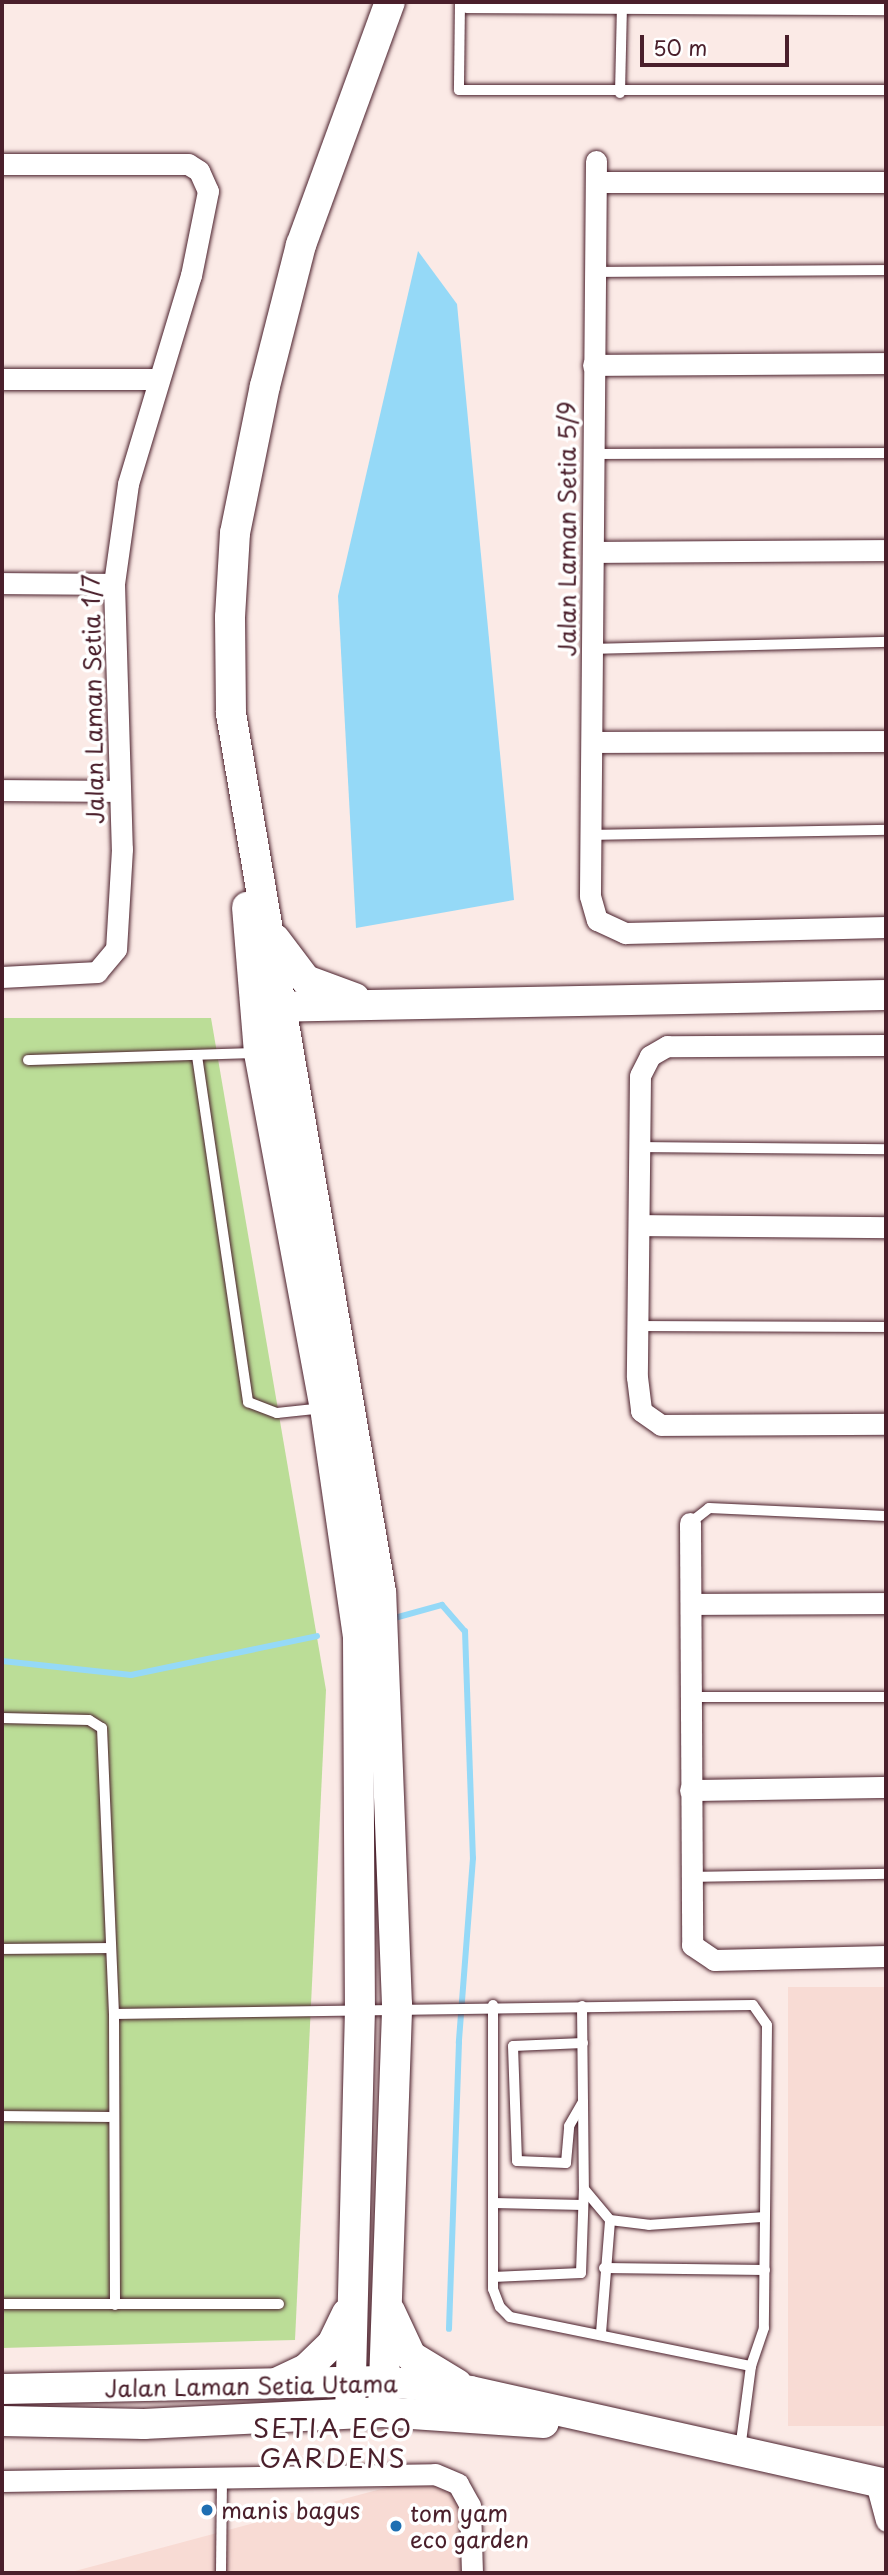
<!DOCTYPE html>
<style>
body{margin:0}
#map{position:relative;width:888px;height:2575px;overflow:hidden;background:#fbeae6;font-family:"Playpen Sans",sans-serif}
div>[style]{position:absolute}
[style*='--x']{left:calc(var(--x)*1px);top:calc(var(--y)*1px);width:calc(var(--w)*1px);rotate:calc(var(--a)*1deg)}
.built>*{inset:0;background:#f8dbd4;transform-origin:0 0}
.green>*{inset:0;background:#bbdd97}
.water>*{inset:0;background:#95d9f7}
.stream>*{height:6px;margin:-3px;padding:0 3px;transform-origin:3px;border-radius:3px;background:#95d9f7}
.roads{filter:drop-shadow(0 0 2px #4a1f2b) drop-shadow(0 0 2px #4a1f2b)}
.lane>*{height:10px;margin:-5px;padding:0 5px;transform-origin:5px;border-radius:5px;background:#fff}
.street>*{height:21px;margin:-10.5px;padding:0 10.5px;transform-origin:10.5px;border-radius:10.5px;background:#fff}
.secondary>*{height:30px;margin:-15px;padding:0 15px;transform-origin:15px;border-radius:15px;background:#fff}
.dots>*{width:19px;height:19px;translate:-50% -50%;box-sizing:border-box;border:4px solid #fff;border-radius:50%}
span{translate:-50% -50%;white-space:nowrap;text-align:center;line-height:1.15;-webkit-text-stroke:7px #fff;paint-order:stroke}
.street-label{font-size:23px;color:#4a1f2b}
.poi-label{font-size:23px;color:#4a1f2b}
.left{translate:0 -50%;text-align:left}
.quarter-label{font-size:26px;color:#4a1f2b;letter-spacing:2px}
.frame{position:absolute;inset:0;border:4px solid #4a1f2b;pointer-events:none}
.scale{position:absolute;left:640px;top:35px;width:149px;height:32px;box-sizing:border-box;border:4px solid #4a1f2b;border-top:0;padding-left:9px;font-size:21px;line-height:24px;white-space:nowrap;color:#4a1f2b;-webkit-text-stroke:5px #fff;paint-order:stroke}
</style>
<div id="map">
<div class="built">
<div style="left:788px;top:1987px;width:98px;height:439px"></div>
<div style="left:452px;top:2470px;width:107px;height:450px;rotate:75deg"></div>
</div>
<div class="green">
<div style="clip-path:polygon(2px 1018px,211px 1018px,326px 1690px,295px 2340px,2px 2348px)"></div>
</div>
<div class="water">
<div style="clip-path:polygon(418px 251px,457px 304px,514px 900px,356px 928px,338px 596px)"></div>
</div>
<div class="stream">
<div style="--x:391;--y:1619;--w:53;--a:-15.4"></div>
<div style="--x:442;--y:1605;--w:35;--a:49"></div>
<div style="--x:465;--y:1631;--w:227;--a:88"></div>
<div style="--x:473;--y:1858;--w:185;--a:94.4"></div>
<div style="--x:459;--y:2042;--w:287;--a:92"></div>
<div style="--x:2;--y:1661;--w:130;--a:6.2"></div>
<div style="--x:131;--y:1675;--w:190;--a:-11.8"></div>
</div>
<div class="roads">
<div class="lane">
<div style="--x:460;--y:2;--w:88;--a:90.7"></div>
<div style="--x:459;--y:90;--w:427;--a:0"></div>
<div style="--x:620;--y:93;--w:91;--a:-88.7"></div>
<div style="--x:594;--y:272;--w:292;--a:-0.4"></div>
<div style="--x:595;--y:454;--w:291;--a:-0.2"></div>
<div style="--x:593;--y:649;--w:293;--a:-1.4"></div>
<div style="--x:591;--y:835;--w:295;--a:-1"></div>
<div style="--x:197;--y:1056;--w:350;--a:81.6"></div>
<div style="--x:248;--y:1402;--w:31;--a:21"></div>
<div style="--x:277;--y:1413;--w:47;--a:-6.1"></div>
<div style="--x:28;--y:1060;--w:229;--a:-1.8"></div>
<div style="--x:639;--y:1147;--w:247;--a:0.5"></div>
<div style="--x:637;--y:1326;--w:249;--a:0.2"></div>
<div style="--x:690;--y:1523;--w:24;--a:-38"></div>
<div style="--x:709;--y:1508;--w:177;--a:2.6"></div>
<div style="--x:688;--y:1697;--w:198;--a:0"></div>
<div style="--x:2;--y:1718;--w:87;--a:1.3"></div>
<div style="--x:89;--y:1720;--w:15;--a:32"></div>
<div style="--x:102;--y:1728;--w:286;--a:87.6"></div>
<div style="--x:114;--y:2014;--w:291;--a:89.8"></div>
<div style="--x:690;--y:1877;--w:196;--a:-0.9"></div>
<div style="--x:2;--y:1949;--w:108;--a:-0.5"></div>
<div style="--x:493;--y:2005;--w:284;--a:90"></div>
<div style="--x:493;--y:2289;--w:19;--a:69"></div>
<div style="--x:500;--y:2307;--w:14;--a:45"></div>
<div style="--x:510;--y:2317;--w:246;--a:11.5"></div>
<div style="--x:582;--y:2006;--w:183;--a:89.4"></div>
<div style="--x:584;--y:2189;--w:40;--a:50"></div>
<div style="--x:610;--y:2220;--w:39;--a:7"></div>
<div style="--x:649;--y:2225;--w:115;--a:-4"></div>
<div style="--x:114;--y:2014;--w:639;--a:-0.81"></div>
<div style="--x:753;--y:2005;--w:24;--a:55"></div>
<div style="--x:767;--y:2025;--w:303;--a:90.6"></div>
<div style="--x:764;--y:2328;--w:40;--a:108.9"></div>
<div style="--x:751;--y:2366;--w:85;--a:97.5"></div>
<div style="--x:583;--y:2043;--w:70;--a:177.5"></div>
<div style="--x:513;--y:2046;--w:115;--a:88"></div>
<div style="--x:517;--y:2161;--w:49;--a:2.3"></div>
<div style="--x:566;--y:2163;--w:37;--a:-85"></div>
<div style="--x:569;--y:2126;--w:28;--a:-60"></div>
<div style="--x:2;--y:2116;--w:107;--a:0.5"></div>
<div style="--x:494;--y:2203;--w:89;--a:1.3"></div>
<div style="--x:604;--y:2268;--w:161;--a:0.7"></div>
<div style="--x:493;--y:2277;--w:88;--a:-2.6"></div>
<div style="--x:581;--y:2273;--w:84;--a:-88"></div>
<div style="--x:2;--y:2304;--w:277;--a:0"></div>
<div style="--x:601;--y:2333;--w:113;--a:-85.4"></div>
<div style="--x:221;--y:2573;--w:96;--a:-89.4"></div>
</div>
<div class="street">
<div style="--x:466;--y:2;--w:420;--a:0.3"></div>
<div style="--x:596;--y:161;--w:735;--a:90.47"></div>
<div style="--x:590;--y:896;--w:25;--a:74"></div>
<div style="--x:597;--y:920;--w:31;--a:25"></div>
<div style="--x:625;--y:933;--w:261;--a:-1.3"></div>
<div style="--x:2;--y:164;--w:186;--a:0"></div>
<div style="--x:188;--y:164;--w:13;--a:32"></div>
<div style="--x:199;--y:171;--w:22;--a:66"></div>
<div style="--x:208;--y:191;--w:86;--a:101.4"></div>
<div style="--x:191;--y:275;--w:218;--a:106.8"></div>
<div style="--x:128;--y:484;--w:101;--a:98"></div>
<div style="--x:114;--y:584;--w:265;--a:88.3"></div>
<div style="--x:122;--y:849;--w:100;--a:93.4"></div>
<div style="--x:116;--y:949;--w:30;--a:130"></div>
<div style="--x:97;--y:972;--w:95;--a:177"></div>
<div style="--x:596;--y:182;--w:290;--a:0"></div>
<div style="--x:593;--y:365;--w:293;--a:-0.4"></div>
<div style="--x:2;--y:379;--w:155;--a:0"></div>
<div style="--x:596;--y:552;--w:290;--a:-0.4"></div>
<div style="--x:2;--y:583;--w:112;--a:0.5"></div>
<div style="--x:593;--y:742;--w:293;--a:-0.2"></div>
<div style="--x:2;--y:790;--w:116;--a:0.5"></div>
<div style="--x:886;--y:1045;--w:219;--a:179.7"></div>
<div style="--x:667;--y:1046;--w:20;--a:150"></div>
<div style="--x:650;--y:1056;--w:22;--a:117"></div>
<div style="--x:640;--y:1076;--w:301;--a:90.6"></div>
<div style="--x:637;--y:1377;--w:34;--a:83"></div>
<div style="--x:641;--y:1411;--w:24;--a:35"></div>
<div style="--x:661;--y:1425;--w:225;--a:-0.3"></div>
<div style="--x:639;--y:1225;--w:247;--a:0.5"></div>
<div style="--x:690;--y:1523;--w:422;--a:89.7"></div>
<div style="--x:692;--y:1945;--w:27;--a:34"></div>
<div style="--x:714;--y:1960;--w:172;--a:-1.3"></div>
<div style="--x:691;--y:1604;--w:195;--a:-0.3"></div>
<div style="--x:690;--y:1790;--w:196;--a:-0.9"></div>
<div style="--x:2;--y:2481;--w:433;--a:-0.9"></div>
<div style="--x:435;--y:2474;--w:25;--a:23"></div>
<div style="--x:458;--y:2484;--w:25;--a:61"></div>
<div style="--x:470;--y:2506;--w:67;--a:88.3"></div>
<div style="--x:876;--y:2483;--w:39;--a:75"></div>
</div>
<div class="secondary">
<div style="--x:247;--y:907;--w:146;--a:85.3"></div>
<div style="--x:259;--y:1053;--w:361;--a:79.5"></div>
<div style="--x:325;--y:1408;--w:232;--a:81.8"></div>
<div style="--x:358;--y:1638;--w:370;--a:89.7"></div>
<div style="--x:360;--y:2008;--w:405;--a:91.4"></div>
<div style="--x:275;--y:939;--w:51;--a:52.9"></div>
<div style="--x:306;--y:980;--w:52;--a:20.2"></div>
<div style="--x:266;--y:1007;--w:620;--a:-1.11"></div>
<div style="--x:390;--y:2311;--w:50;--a:65"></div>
<div style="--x:411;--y:2356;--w:54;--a:31.3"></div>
<div style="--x:278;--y:2382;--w:31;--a:-25"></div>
<div style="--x:306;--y:2369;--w:36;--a:-44"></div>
<div style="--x:332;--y:2344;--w:34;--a:-64"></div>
<div style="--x:2;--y:2389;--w:381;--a:-1.2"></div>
<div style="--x:383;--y:2381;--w:88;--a:6.6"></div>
<div style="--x:470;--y:2391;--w:426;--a:12.6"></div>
<div style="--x:383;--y:2412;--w:407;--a:-88"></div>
<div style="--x:397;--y:2005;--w:413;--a:-92.2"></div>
<div style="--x:381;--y:1592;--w:891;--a:-99.69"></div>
<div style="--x:231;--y:714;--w:97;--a:-90.6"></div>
<div style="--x:230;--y:617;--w:84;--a:-86.6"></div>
<div style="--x:235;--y:533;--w:150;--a:-78.5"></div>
<div style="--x:265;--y:386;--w:146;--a:-75.7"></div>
<div style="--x:301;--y:245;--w:259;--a:-69.9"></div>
<div style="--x:2;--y:2421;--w:142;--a:1.2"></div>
<div style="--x:144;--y:2424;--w:239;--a:-2.9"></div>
<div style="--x:383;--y:2412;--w:161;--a:3.9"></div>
</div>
</div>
<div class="dots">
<div style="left:207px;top:2510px;background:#1f6fb2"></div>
<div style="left:396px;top:2526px;background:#1f6fb2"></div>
</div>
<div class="street-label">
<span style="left:567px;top:529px;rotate:-90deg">Jalan Laman Setia 5/9</span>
<span style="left:93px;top:699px;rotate:-91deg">Jalan Laman Setia 1/7</span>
<span style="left:251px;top:2386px;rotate:-1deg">Jalan Laman Setia Utama</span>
</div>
<div class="poi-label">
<span class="left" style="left:221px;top:2510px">manis bagus</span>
<span class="left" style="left:410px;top:2526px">tom yam<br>eco garden</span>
</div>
<div class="quarter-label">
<span style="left:333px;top:2443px">SETIA ECO<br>GARDENS</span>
</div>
<div class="frame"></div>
<div class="scale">50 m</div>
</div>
